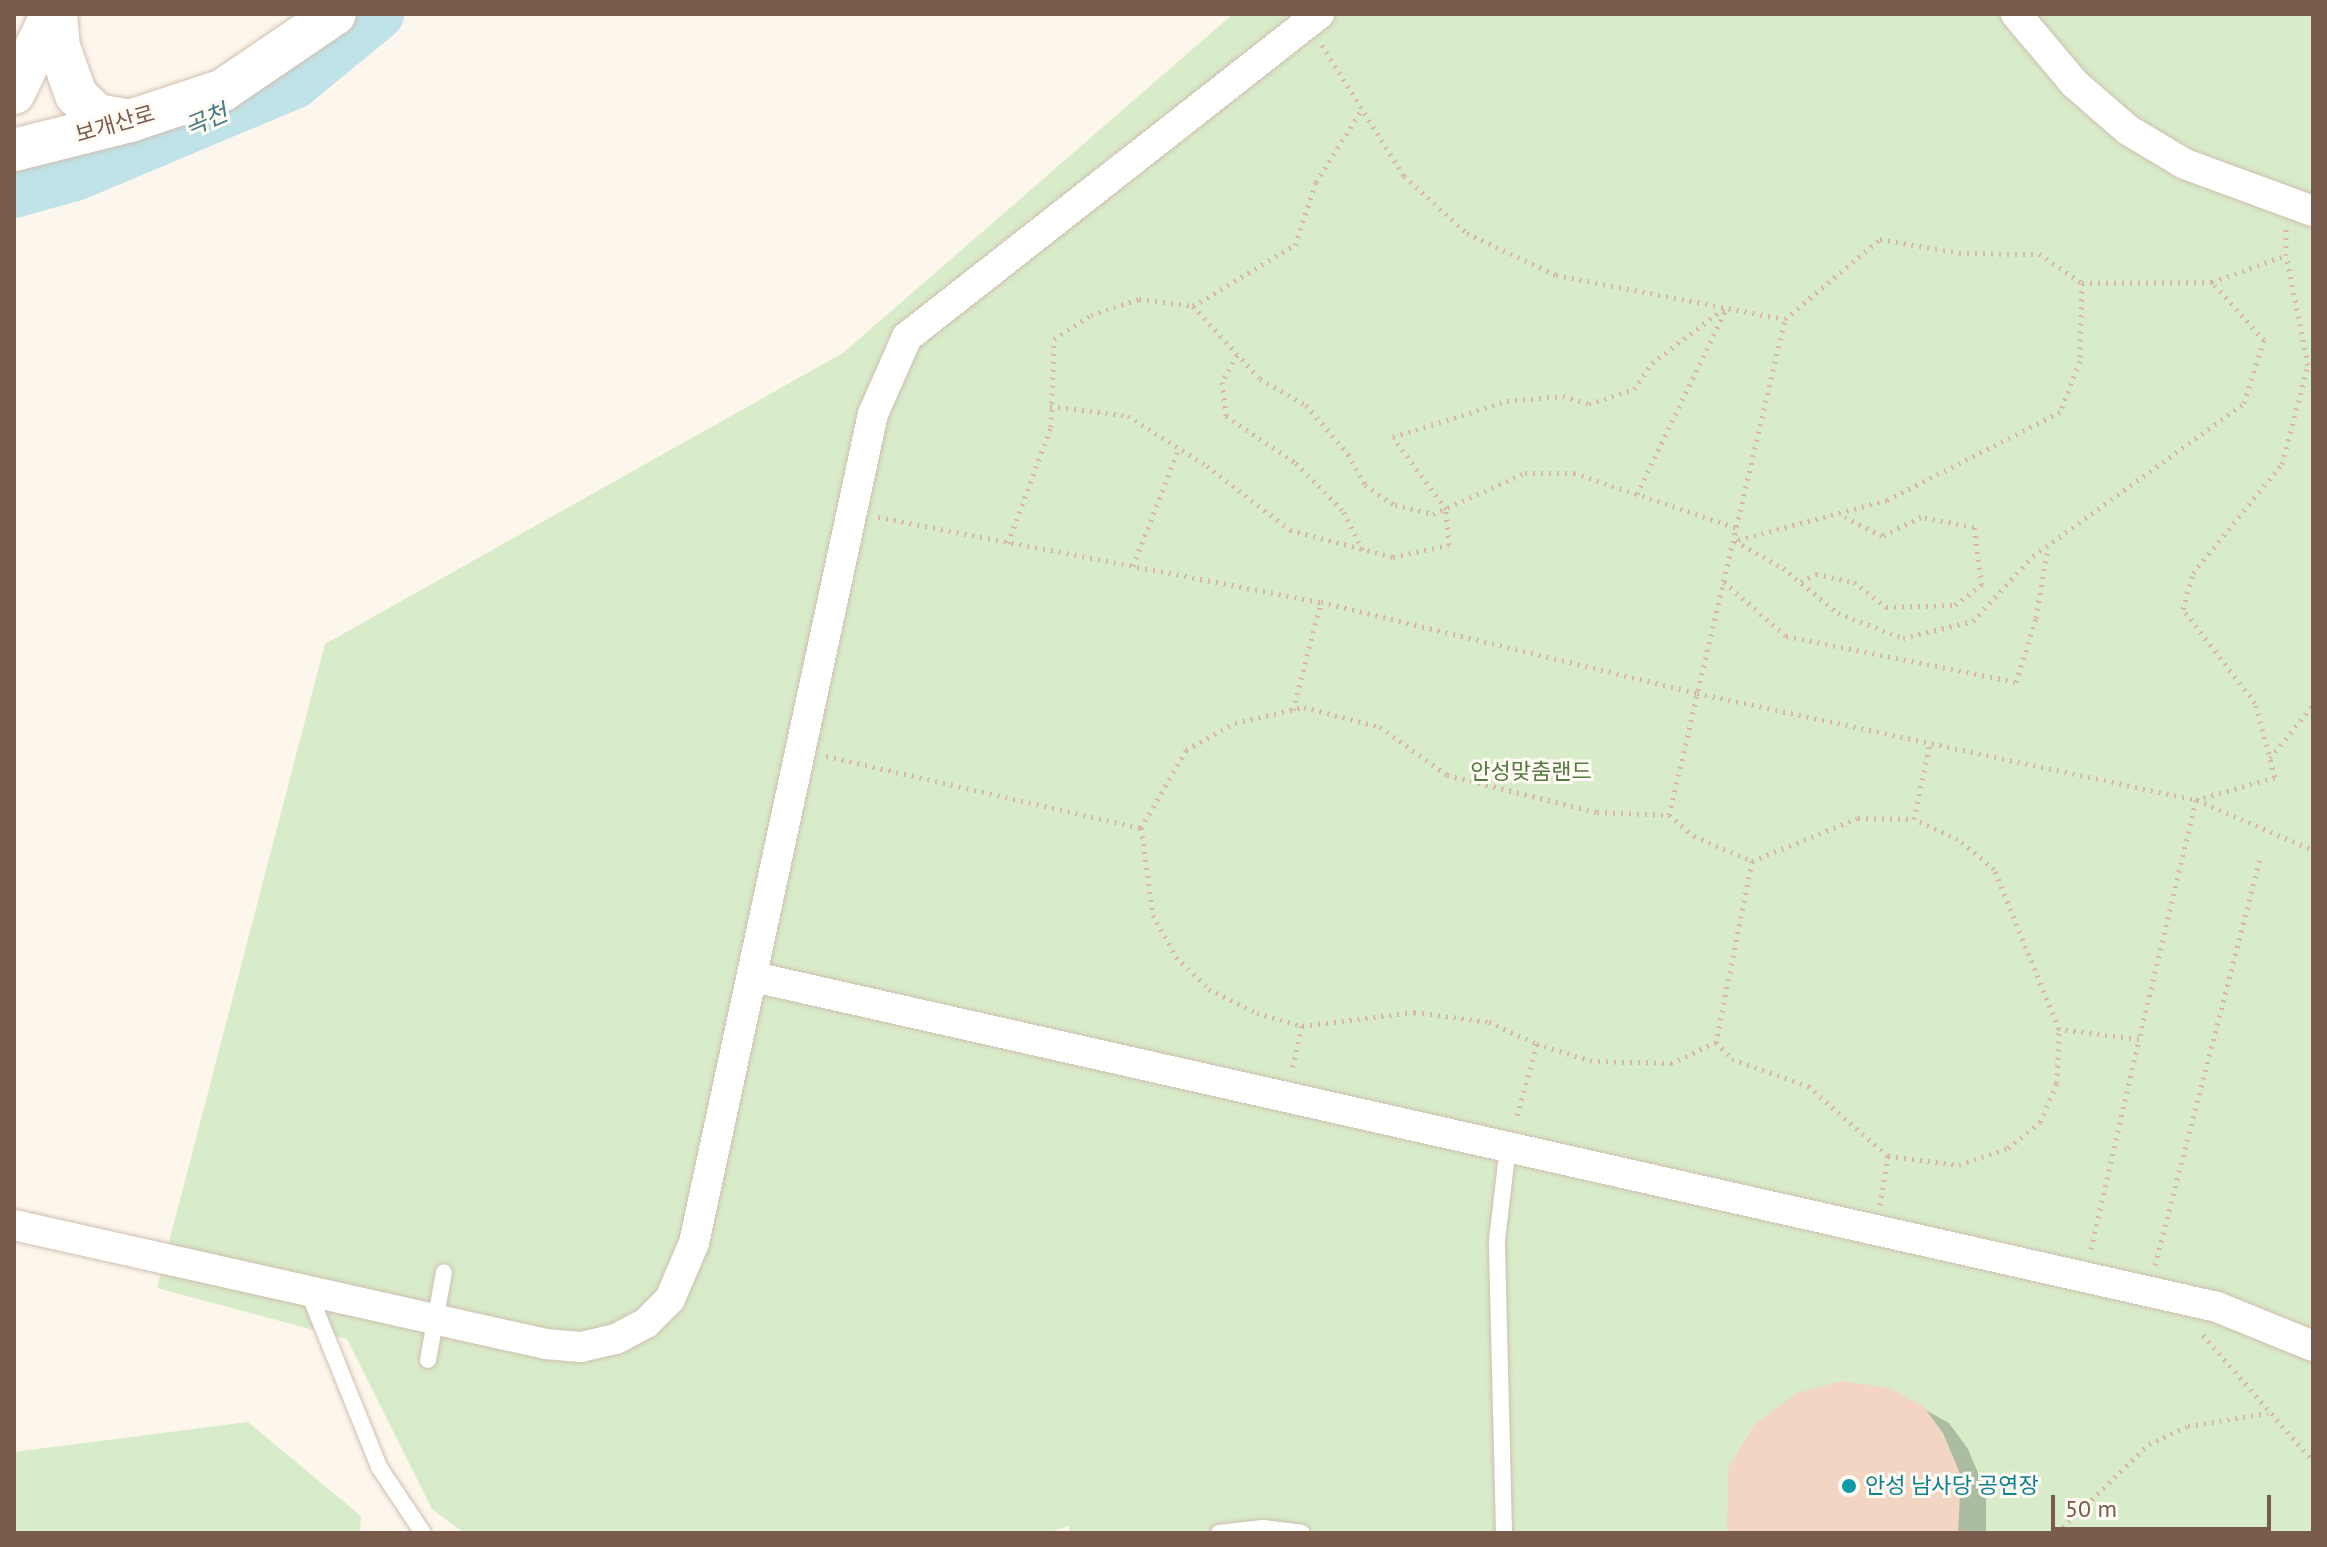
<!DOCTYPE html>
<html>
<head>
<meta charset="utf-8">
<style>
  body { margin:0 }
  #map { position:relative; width:2327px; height:1547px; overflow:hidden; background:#fdf6ec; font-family:"PT Sans","Noto Sans KR",sans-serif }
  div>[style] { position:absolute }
  .green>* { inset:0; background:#d8ecc9 }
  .shadow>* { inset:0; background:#0003 }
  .river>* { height:52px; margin:-26px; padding:0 26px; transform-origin:26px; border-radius:26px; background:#bfe3e8 }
  .building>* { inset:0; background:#f3d5c3 }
  .path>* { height:5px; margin-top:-2.5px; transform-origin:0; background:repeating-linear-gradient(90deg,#d9b8a5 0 2px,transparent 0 8px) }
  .roads { filter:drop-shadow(0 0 2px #d1beb0) drop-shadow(0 0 2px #d1beb0) }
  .lane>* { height:16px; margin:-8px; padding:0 8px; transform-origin:8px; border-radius:8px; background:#fff }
  .street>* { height:30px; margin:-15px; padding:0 15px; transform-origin:15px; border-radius:15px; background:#fff }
  .secondary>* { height:42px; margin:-21px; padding:0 21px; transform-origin:21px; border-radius:21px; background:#fff }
  .dots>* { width:22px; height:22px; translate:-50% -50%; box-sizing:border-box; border:4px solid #fffaf3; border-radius:50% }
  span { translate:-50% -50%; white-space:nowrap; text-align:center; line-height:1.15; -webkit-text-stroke:6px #fffaf3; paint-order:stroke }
  .street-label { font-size:22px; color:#7a5c4d }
  .park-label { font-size:22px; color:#537a41 }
  .culture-label { font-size:22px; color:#0d838f }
  .left { translate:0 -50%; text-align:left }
  .water-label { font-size:24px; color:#437c86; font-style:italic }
  .frame { position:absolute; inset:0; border:16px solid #7a5c4d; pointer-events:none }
  .scale { position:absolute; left:2051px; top:1495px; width:220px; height:36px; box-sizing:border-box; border:4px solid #7a5c4d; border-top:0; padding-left:10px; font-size:24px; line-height:28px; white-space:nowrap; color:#7a5c4d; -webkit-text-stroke:6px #fffaf3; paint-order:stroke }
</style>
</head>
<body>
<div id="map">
  <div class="green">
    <div style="clip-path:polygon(1233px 14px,2313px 14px,2313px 1533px,1070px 1533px,1069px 1526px,1046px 1533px,464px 1533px,432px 1509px,347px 1339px,157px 1288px,325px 644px,843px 353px)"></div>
    <div style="clip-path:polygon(248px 1422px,361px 1516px,360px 1533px,14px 1533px,14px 1452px)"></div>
  </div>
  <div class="shadow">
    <div style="clip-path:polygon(1922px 1408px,1949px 1423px,1968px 1449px,1986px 1492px,1986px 1533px,1729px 1533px,1730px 1469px)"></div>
  </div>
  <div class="river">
    <div style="left:14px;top:192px;width:63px;rotate:-15.6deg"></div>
    <div style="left:75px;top:175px;width:238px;rotate:-22.8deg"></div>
    <div style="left:294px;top:83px;width:109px;rotate:-39.4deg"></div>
  </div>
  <div class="building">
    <div style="clip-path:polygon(1843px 1381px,1889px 1388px,1923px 1406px,1943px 1433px,1961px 1476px,1958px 1533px,1727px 1533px,1728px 1468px,1755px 1424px,1797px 1393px)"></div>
  </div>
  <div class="path">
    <div style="left:1322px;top:45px;width:155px;rotate:58deg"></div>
    <div style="left:1404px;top:176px;width:85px;rotate:42.1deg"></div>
    <div style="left:1467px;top:233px;width:98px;rotate:25.3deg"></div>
    <div style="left:1556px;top:275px;width:233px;rotate:10.9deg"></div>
    <div style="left:2082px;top:283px;width:130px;rotate:-0.4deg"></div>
    <div style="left:1193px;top:306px;width:119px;rotate:-30.9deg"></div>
    <div style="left:1295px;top:245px;width:66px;rotate:-71.6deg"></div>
    <div style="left:1316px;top:182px;width:86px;rotate:-57.8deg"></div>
    <div style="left:1237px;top:355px;width:31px;rotate:119deg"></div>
    <div style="left:1222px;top:382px;width:34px;rotate:83deg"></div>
    <div style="left:1226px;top:416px;width:84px;rotate:33.9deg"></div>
    <div style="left:1296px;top:463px;width:69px;rotate:45.6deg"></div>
    <div style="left:1344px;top:512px;width:43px;rotate:64deg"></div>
    <div style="left:1050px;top:406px;width:79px;rotate:7.3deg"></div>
    <div style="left:1128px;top:416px;width:93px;rotate:32.3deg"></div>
    <div style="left:1207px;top:466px;width:105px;rotate:37.6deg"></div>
    <div style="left:1290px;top:530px;width:106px;rotate:14.7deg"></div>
    <div style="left:1393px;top:557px;width:57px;rotate:-12.1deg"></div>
    <div style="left:1449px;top:545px;width:36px;rotate:-95deg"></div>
    <div style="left:1446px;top:509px;width:89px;rotate:-126.4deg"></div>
    <div style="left:1393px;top:437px;width:120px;rotate:-17.5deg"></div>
    <div style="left:1507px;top:401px;width:56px;rotate:-5.1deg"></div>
    <div style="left:1563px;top:396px;width:27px;rotate:17deg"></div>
    <div style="left:1589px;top:404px;width:47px;rotate:-18.4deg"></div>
    <div style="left:1634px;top:389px;width:32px;rotate:-55deg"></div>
    <div style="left:1652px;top:363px;width:94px;rotate:-37.2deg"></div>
    <div style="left:1637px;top:494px;width:208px;rotate:-64.3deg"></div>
    <div style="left:878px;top:517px;width:451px;rotate:10.9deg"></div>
    <div style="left:1321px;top:602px;width:387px;rotate:13.6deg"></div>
    <div style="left:1697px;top:693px;width:510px;rotate:12.1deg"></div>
    <div style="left:2196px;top:800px;width:246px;rotate:103.4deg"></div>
    <div style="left:2139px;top:1039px;width:81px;rotate:-172.9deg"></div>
    <div style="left:1735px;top:541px;width:55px;rotate:29.4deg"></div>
    <div style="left:1783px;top:568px;width:71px;rotate:39.3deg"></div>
    <div style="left:1838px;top:613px;width:70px;rotate:21deg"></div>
    <div style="left:1903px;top:638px;width:72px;rotate:-13.7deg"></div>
    <div style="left:1973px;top:621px;width:88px;rotate:-47.3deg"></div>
    <div style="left:2033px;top:556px;width:261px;rotate:-35.9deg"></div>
    <div style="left:2244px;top:403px;width:66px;rotate:-72.4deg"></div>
    <div style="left:2264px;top:340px;width:78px;rotate:-131.9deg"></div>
    <div style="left:2212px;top:282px;width:79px;rotate:-20deg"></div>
    <div style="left:1008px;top:543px;width:124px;rotate:-69.7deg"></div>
    <div style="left:1051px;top:427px;width:88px;rotate:-88deg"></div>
    <div style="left:1054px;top:339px;width:44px;rotate:-33deg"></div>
    <div style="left:1091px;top:315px;width:51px;rotate:-18.4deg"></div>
    <div style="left:1139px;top:299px;width:54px;rotate:7.4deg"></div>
    <div style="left:1193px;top:306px;width:99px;rotate:47.5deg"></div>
    <div style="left:1260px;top:379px;width:53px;rotate:29.5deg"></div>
    <div style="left:1306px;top:405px;width:65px;rotate:49.4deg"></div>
    <div style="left:1348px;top:454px;width:35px;rotate:61deg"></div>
    <div style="left:1365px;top:485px;width:36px;rotate:34deg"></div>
    <div style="left:1395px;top:505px;width:39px;rotate:13deg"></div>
    <div style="left:1433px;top:514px;width:101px;rotate:-24deg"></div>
    <div style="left:1525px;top:473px;width:49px"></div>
    <div style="left:1574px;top:473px;width:172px;rotate:18.6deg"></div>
    <div style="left:1133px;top:566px;width:127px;rotate:-68.7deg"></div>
    <div style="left:1724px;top:582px;width:82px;rotate:41.1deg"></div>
    <div style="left:1786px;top:636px;width:235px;rotate:11.3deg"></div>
    <div style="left:2016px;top:682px;width:67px;rotate:-72.6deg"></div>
    <div style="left:2036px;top:618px;width:72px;rotate:-80.4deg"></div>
    <div style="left:1801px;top:582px;width:17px;rotate:-28deg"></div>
    <div style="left:1816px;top:574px;width:39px;rotate:12deg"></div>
    <div style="left:1854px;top:582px;width:41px;rotate:38deg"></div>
    <div style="left:1886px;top:607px;width:69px;rotate:-1.7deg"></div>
    <div style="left:1955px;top:605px;width:34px;rotate:-37deg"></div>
    <div style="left:1982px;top:585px;width:59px;rotate:-97.9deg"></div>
    <div style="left:1974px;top:527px;width:54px;rotate:-169.3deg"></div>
    <div style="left:1921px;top:517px;width:43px;rotate:154deg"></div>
    <div style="left:1882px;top:536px;width:48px;rotate:-152.9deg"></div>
    <div style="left:1293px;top:710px;width:112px;rotate:-75.5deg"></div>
    <div style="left:826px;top:756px;width:323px;rotate:12.9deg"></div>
    <div style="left:1141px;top:828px;width:88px;rotate:82.1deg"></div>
    <div style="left:1153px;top:915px;width:48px;rotate:61.3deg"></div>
    <div style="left:1176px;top:957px;width:46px;rotate:44.1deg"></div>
    <div style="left:1209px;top:989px;width:54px;rotate:26.6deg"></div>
    <div style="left:1257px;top:1013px;width:47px;rotate:16.1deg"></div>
    <div style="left:1302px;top:1026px;width:44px;rotate:103.1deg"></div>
    <div style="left:2270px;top:758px;width:68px;rotate:-50.9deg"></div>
    <div style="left:2196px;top:800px;width:82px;rotate:-16.2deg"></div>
    <div style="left:2275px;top:777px;width:77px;rotate:-105.1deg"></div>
    <div style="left:2255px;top:703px;width:118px;rotate:-127.5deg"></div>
    <div style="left:2183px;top:609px;width:37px;rotate:-74deg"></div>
    <div style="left:2193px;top:573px;width:141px;rotate:-50.8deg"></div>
    <div style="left:2282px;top:464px;width:102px;rotate:-75.3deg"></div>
    <div style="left:2308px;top:365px;width:112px;rotate:-101.3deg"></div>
    <div style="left:2286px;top:255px;width:26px;rotate:-90deg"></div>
    <div style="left:2197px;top:800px;width:126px;rotate:23.3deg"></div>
    <div style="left:1669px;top:815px;width:509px;rotate:-76.84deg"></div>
    <div style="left:1785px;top:319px;width:124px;rotate:-40.1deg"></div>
    <div style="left:1880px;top:239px;width:80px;rotate:10deg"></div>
    <div style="left:1959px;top:253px;width:80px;rotate:0.7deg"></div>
    <div style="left:2039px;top:254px;width:52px;rotate:34deg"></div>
    <div style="left:2082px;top:283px;width:78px;rotate:91.5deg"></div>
    <div style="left:2080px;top:361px;width:55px;rotate:111.4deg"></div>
    <div style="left:2060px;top:412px;width:194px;rotate:153deg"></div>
    <div style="left:1887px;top:500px;width:158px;rotate:165deg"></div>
    <div style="left:1141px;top:828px;width:90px;rotate:-60deg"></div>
    <div style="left:1186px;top:750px;width:56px;rotate:-28.9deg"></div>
    <div style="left:1235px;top:723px;width:71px;rotate:-13.1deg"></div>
    <div style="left:1304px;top:707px;width:79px;rotate:14.7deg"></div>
    <div style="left:1380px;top:727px;width:82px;rotate:35.6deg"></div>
    <div style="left:1447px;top:775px;width:154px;rotate:13.9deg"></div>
    <div style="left:1597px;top:812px;width:72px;rotate:2.4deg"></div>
    <div style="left:1669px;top:815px;width:33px;rotate:40deg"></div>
    <div style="left:1694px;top:836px;width:63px;rotate:23.3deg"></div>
    <div style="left:1752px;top:861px;width:185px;rotate:101.2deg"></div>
    <div style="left:1716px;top:1042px;width:49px;rotate:154.5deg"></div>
    <div style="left:1672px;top:1063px;width:80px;rotate:-178.6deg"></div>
    <div style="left:1592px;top:1061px;width:58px;rotate:-162.8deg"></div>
    <div style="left:1752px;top:861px;width:114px;rotate:-22.1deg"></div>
    <div style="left:1858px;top:818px;width:56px;rotate:1deg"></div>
    <div style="left:1914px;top:819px;width:78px;rotate:-78.1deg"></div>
    <div style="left:1302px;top:1026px;width:113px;rotate:-7.1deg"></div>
    <div style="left:1414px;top:1012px;width:76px;rotate:7.6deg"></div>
    <div style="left:1489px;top:1022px;width:53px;rotate:24.6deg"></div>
    <div style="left:1537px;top:1044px;width:78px;rotate:105.6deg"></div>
    <div style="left:1716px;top:1042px;width:23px;rotate:47deg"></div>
    <div style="left:1732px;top:1059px;width:81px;rotate:19.6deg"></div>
    <div style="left:1808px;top:1086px;width:106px;rotate:41.2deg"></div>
    <div style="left:1880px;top:1205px;width:50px;rotate:-80.7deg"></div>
    <div style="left:1888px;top:1156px;width:72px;rotate:7.2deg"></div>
    <div style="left:1959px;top:1165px;width:52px;rotate:-19.1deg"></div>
    <div style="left:2008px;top:1148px;width:41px;rotate:-39.1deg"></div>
    <div style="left:2040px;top:1122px;width:43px;rotate:-66.4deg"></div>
    <div style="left:2057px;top:1083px;width:54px;rotate:-87.9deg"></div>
    <div style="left:2059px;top:1029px;width:173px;rotate:-112.1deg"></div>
    <div style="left:1994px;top:869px;width:47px;rotate:-140.2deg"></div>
    <div style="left:1958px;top:839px;width:48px;rotate:-155.6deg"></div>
    <div style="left:2091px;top:1249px;width:215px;rotate:-77.1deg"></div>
    <div style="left:2155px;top:1265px;width:419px;rotate:-75.5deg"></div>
    <div style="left:2203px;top:1335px;width:167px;rotate:48.9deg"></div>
    <div style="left:2057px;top:1533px;width:128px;rotate:-44.1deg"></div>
    <div style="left:2149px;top:1444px;width:43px;rotate:-24.8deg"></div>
    <div style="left:2188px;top:1426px;width:81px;rotate:-9.2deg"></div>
  </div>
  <div class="roads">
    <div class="lane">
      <div style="left:308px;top:1291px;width:190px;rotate:68deg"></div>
      <div style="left:379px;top:1467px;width:79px;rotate:56.3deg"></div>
      <div style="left:428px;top:1360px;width:89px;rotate:-79.7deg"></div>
      <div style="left:1219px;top:1533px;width:44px;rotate:-6.5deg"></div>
      <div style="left:1263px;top:1528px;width:39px;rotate:7deg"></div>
      <div style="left:1504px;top:1533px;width:293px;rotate:-91.4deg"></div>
      <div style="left:1497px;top:1240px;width:94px;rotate:-83.3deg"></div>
    </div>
    <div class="street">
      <div style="left:2016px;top:14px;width:92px;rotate:49.9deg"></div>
      <div style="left:2075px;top:84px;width:70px;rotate:41deg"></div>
      <div style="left:2128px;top:130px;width:66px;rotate:30.8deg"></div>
      <div style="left:2185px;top:164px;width:136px;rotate:20.2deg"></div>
      <div style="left:754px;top:977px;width:1500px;rotate:12.71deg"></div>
      <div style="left:2217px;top:1307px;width:104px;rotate:22.1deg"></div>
      <div style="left:14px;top:1225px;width:545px;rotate:12.61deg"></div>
      <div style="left:546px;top:1344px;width:35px;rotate:5deg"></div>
      <div style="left:581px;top:1347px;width:36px;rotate:-13deg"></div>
      <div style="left:616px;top:1339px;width:34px;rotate:-28deg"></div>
      <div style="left:646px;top:1323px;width:34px;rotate:-45deg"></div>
      <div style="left:670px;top:1299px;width:61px;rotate:-66.8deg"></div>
      <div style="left:694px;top:1243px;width:848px;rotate:-77.82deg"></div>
      <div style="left:873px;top:414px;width:84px;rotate:-66.2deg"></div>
      <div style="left:907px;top:337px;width:524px;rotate:-38.1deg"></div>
    </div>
    <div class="secondary">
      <div style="left:56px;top:14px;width:33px;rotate:85deg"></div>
      <div style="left:59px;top:47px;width:51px;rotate:70.5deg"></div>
      <div style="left:76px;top:95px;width:29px;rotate:44deg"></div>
      <div style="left:97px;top:115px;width:34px;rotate:10deg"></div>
      <div style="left:14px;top:93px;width:88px;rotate:-64.3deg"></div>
      <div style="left:14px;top:150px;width:120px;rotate:-14deg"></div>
      <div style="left:130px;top:121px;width:98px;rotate:-18.4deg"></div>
      <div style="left:223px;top:90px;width:135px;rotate:-34.2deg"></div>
    </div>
  </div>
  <div class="dots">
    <div style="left:1849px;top:1486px;background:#0f9aa8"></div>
  </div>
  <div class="street-label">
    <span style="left:115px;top:124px;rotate:-16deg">보개산로</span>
  </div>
  <div class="park-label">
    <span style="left:1531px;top:772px">안성맞춤랜드</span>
  </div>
  <div class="culture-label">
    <span class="left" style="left:1865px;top:1486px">안성 남사당 공연장</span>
  </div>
  <div class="water-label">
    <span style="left:206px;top:120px;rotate:-23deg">곡천</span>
  </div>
  <div class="frame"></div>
  <div class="scale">50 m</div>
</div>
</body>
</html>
